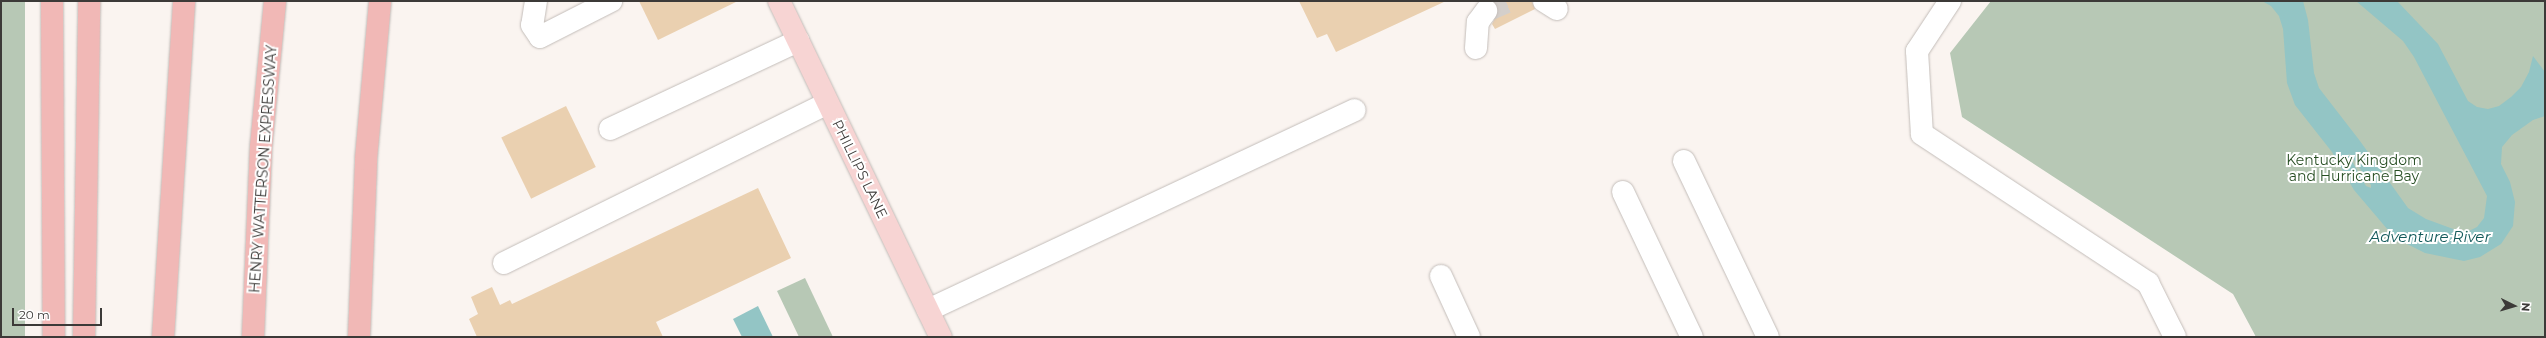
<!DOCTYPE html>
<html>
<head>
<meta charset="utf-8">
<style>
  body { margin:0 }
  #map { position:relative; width:2546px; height:338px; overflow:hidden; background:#faf4f0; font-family:Montserrat,sans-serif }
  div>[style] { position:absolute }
  .green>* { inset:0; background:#b7c8b5; transform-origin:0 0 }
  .water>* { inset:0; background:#93c5c5 }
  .building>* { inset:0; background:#ead0b0; transform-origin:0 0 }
  .minor-tunnel>* { height:22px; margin-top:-11px; transform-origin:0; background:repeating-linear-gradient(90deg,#d4cfcb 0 22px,transparent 0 33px) }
  .roads { filter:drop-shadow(0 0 1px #c3bdb9) drop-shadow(0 0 1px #c3bdb9) }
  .minor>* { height:22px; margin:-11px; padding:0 11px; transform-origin:11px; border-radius:11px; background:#fff }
  .major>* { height:22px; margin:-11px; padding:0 11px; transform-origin:11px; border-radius:11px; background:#f7d4d3 }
  .highway>* { height:22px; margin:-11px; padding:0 11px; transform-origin:11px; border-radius:11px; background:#f1b8b6 }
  span { translate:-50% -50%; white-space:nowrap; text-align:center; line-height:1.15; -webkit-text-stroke:4px #fff; paint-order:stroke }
  .park-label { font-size:14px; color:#274e23 }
  .street-label { font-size:14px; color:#3c3a38 }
  .water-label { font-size:15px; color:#12595a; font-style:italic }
  .frame { position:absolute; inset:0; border:2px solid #3c3a38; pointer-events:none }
  .north { position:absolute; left:2494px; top:286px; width:40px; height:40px; -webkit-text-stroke:3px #fff; paint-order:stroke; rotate:95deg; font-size:11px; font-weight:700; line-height:16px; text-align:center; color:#3c3a38 }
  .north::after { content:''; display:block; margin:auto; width:14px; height:18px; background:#3c3a38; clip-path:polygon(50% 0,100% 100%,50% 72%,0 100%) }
  .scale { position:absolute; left:12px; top:308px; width:90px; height:18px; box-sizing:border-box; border:2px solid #3c3a38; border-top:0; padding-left:5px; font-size:12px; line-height:14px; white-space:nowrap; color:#3c3a38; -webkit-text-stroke:3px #fff; paint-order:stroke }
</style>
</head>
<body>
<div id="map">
  <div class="green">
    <div style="left:1px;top:1px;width:24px;height:336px"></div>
    <div style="clip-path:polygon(1991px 1px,2545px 1px,2545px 337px,2256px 337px,2233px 294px,1962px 117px,1950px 53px)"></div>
    <div style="clip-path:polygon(805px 278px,833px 337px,799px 337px,777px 291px)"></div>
  </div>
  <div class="water">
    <div style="clip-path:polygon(evenodd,2262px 1px,2303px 1px,2308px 20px,2314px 73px,2319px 88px,2360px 141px,2408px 208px,2426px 219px,2456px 230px,2467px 232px,2477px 227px,2484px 218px,2487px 196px,2414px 57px,2403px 41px,2356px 1px,2397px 1px,2438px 44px,2468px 101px,2477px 107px,2488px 109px,2499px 106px,2511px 97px,2521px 87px,2529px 72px,2533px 56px,2545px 72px,2545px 116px,2533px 120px,2512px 135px,2502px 147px,2501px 164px,2510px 182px,2515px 202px,2513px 226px,2501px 244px,2480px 257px,2464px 261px,2425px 253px,2405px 243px,2388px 230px,2354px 190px,2332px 152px,2295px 105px,2287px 83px,2283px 29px,2279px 16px,2271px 6px,2262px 1px,2348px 154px,2351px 155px,2371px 185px,2371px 188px,2366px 186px,2348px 154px)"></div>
    <div style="clip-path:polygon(758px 306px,773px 337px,742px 337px,733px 319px)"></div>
  </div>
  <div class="building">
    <div style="clip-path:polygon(639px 1px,738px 1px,658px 40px)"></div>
    <div style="clip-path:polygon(1299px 1px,1446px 1px,1336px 52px,1327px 34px,1317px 38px)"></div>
    <div style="clip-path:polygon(1493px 1px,1532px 1px,1535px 9px,1495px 29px,1492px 24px,1498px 12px)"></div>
    <div style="left:566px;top:106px;width:68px;height:72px;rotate:64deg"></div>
    <div style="clip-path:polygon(758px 188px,791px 258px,656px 322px,663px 337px,477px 337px,469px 319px,478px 314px,471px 297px,492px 287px,500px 305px,510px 300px,512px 304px)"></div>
  </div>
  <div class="minor-tunnel">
    <div style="left:1486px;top:11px;width:25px;rotate:-23deg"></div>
  </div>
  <div class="roads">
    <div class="minor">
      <div style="left:536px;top:1px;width:24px;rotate:99deg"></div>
      <div style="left:532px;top:25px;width:14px;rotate:56deg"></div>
      <div style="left:540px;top:37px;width:80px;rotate:-26.9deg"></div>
      <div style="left:1544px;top:1px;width:15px;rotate:32deg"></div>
      <div style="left:1950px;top:1px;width:60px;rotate:123.4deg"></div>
      <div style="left:1917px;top:51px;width:83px;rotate:86.6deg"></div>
      <div style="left:1922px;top:134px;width:271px;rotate:33.4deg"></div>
      <div style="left:2148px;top:283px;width:60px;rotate:63.4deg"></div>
      <div style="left:1476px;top:48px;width:26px;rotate:-86deg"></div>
      <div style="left:1478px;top:22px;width:14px;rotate:-54deg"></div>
      <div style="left:610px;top:129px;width:208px;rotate:-25.1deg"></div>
      <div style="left:1684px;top:161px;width:195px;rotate:64.5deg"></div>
      <div style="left:1623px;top:192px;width:161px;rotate:64.6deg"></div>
      <div style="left:504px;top:263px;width:361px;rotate:-26.3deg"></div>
      <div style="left:1441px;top:276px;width:67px;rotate:65.3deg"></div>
      <div style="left:928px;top:310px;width:471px;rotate:-25.1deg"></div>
    </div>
    <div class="major">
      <div style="left:779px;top:1px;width:373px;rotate:64.3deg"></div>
    </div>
    <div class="highway">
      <div style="left:52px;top:1px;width:336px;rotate:89.7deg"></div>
      <div style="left:84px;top:337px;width:336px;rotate:-89.1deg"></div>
      <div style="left:163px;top:337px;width:337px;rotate:-86.4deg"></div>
      <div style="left:253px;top:337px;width:190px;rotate:-87.6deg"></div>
      <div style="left:261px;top:147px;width:147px;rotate:-84.5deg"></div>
      <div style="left:359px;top:337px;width:178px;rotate:-87.7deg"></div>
      <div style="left:366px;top:159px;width:159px;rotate:-84.9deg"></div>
    </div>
  </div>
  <div class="park-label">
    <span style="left:2354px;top:168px">Kentucky Kingdom<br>and Hurricane Bay</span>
  </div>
  <div class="street-label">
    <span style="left:263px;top:169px;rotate:-86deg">HENRY WATTERSON EXPRESSWAY</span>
    <span style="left:860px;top:169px;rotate:64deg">PHILLIPS LANE</span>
  </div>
  <div class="water-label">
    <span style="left:2430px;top:237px">Adventure River</span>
  </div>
  <div class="frame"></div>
  <div class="north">N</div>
  <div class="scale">20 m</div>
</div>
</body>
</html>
